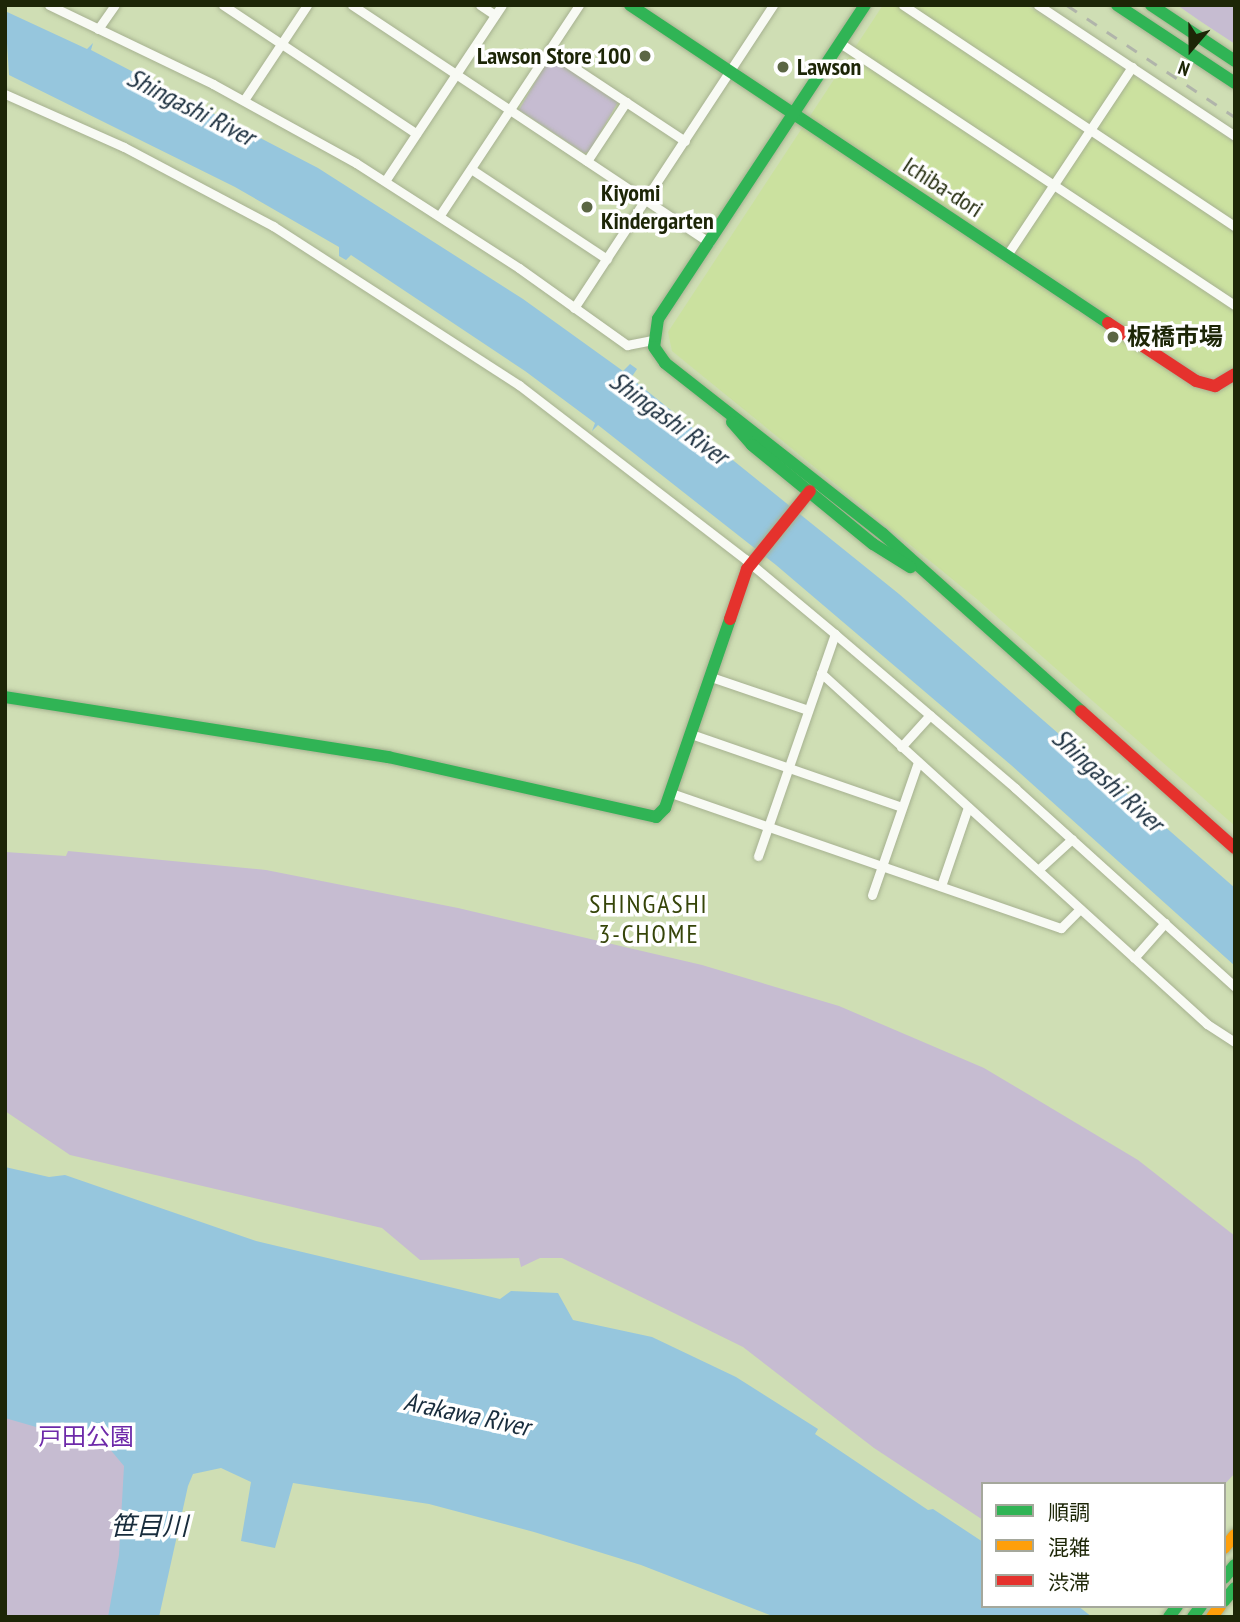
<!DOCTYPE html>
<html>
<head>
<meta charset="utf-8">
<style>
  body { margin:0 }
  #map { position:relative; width:1240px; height:1622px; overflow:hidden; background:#cfdeb4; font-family:"PT Sans Narrow","Noto Sans JP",sans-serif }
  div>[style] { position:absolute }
  .built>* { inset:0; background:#cbe19f }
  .green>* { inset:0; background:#c6bcd1 }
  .water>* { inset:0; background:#96c6dd }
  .roads { filter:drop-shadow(0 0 2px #a6b190) drop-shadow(0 0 2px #a6b190) }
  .street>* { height:9px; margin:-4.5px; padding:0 4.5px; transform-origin:4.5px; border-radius:4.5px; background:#f8faf4 }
  .fast>* { height:12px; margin:-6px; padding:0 6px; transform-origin:6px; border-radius:6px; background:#30b455 }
  .slow>* { height:12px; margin:-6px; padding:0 6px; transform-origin:6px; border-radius:6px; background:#ff9f0a }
  .jam>* { height:12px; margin:-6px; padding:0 6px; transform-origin:6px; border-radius:6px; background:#e5322d }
  .rail>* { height:2.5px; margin-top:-1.25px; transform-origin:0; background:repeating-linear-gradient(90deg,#b0b4aa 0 12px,transparent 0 24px) }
  .dots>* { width:19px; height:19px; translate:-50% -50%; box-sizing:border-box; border:4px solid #fff; border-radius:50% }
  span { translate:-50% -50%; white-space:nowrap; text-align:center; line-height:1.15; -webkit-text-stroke:7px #fff; paint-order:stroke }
  .poi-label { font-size:24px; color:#1d2607; font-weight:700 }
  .right { translate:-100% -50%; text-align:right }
  .left { translate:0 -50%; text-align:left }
  .street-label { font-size:24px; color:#1d2607 }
  .park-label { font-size:24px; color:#6d29a9 }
  .water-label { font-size:26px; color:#182c3c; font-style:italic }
  .neighbourhood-label { font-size:26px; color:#364509; letter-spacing:2px }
  .frame { position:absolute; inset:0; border:7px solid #1d2607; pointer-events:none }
  .legend { position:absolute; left:981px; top:1482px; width:245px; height:126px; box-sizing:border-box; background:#fff; border:2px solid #a5a89c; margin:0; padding:9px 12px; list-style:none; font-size:21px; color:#1d2607 }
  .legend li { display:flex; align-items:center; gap:14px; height:35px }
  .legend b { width:35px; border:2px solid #a5a89c }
  .north { position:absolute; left:1156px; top:14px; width:70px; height:70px; -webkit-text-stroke:5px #fff; paint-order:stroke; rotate:200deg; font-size:19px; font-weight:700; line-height:28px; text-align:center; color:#1d2607 }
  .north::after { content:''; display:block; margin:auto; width:24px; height:32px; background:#1d2607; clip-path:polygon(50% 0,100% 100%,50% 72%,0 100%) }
</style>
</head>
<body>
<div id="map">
  <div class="built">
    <div style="clip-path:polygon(883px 5px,1026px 5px,1235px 143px,1235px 826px,978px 600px,672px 351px,668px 332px)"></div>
  </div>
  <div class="green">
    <div style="clip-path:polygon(1177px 5px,1235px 5px,1235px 44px,1200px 21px)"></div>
    <div style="clip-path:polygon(554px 59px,618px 102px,589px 152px,584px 153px,519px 110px,548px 60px)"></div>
    <div style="clip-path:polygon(68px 851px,266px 870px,458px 908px,702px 965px,839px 1006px,984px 1068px,1138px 1160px,1235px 1236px,1235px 1473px,1224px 1485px,983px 1484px,983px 1520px,874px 1448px,743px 1347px,562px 1258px,540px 1258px,521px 1267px,519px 1258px,420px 1260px,382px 1228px,70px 1155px,5px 1111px,5px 852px,66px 856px)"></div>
    <div style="clip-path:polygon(5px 1324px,184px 1383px,123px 1617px,5px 1617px)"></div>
  </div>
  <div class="water">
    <div style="clip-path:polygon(5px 11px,87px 49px,93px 43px,91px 50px,318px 168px,523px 299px,623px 371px,630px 364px,637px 369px,631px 378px,899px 594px,1235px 888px,1235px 966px,1011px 765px,776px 565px,598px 425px,592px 431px,595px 423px,525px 371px,351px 255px,346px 260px,339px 256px,339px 247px,235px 187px,9px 75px)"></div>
    <div style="clip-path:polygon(5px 1167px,49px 1177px,65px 1175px,256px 1241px,500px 1299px,511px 1291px,558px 1293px,573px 1320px,652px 1337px,736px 1377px,818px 1429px,815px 1434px,928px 1510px,933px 1509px,983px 1542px,983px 1606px,1078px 1606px,1092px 1617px,775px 1617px,641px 1565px,534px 1532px,429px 1504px,293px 1483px,275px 1548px,241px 1541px,251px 1482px,221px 1468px,193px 1474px,188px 1486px,159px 1617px,108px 1617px,119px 1555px,124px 1466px,109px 1448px,5px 1418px)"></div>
  </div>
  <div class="roads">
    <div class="street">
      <div style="left:49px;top:5px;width:182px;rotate:25.7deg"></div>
      <div style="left:213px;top:84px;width:163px;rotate:28.9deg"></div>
      <div style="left:356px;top:163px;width:194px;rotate:32.8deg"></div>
      <div style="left:519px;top:268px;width:133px;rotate:35.5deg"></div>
      <div style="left:627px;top:345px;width:26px;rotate:-11deg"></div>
      <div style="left:223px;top:5px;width:232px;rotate:33.6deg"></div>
      <div style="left:352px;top:5px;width:429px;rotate:33.6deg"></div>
      <div style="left:480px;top:5px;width:18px;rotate:34deg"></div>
      <div style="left:903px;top:5px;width:399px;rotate:33.7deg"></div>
      <div style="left:1038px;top:5px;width:237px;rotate:33.6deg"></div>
      <div style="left:98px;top:29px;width:29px;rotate:-55deg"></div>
      <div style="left:840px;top:43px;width:474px;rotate:33.6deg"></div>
      <div style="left:549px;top:51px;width:163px;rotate:33.5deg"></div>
      <div style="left:5px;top:94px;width:130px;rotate:24deg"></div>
      <div style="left:124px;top:147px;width:169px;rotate:27.9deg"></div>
      <div style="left:273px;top:226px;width:293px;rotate:32.9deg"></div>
      <div style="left:519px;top:385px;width:285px;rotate:37.6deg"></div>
      <div style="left:745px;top:559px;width:117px;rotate:39.8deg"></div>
      <div style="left:835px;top:634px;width:237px;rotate:40.5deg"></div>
      <div style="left:1015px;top:788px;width:297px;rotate:42.1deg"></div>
      <div style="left:244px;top:100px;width:114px;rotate:-56.4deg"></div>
      <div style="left:587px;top:161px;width:71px;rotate:-56.5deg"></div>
      <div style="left:471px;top:169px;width:163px;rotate:33.5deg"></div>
      <div style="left:385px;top:181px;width:211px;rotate:-56.4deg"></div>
      <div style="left:440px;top:215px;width:252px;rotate:-56.5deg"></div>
      <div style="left:1007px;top:255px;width:226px;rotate:-56.4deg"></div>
      <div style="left:574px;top:308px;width:363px;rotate:-56.7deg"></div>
      <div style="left:821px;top:673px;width:522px;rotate:42.28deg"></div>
      <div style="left:1207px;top:1024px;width:33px;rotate:33deg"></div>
      <div style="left:711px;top:677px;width:102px;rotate:18.8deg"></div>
      <div style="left:691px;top:734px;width:223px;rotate:19.1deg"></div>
      <div style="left:901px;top:747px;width:43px;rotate:-47.8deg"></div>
      <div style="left:671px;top:793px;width:413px;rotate:19.1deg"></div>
      <div style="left:1061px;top:928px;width:27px;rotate:-45deg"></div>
      <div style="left:758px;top:856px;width:235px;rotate:-70.9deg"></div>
      <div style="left:1038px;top:870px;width:46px;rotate:-42.4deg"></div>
      <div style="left:941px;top:886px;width:83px;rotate:-71.1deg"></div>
      <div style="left:872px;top:895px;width:141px;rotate:-70.9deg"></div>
      <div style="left:1134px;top:958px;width:47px;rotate:-48.5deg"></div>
    </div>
    <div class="fast">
      <div style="left:630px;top:5px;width:574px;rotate:33.63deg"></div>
      <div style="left:865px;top:5px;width:376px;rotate:123.4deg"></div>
      <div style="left:658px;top:319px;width:28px;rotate:98deg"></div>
      <div style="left:654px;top:347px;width:19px;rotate:55deg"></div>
      <div style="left:665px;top:363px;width:277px;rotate:38.1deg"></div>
      <div style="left:883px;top:534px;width:266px;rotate:41.8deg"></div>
      <div style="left:1117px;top:5px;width:141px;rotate:33.5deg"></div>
      <div style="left:1151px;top:5px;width:101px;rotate:33.7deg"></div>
      <div style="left:732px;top:422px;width:30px;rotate:49deg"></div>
      <div style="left:752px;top:445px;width:156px;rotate:39.3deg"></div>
      <div style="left:873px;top:544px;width:44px;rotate:31.9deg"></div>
      <div style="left:5px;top:697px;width:388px;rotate:8.9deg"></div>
      <div style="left:388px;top:757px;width:275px;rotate:12.6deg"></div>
      <div style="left:656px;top:817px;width:13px;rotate:-45deg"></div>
      <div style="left:665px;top:808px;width:200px;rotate:-71deg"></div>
      <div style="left:1224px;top:1578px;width:17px;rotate:-50deg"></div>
      <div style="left:1224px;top:1601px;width:17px;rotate:-50deg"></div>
      <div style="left:1169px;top:1617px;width:14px;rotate:-54deg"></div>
      <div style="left:1193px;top:1617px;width:14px;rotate:-54deg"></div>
    </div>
    <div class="slow">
      <div style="left:1224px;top:1548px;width:17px;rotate:-50deg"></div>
      <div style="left:1212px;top:1617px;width:14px;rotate:-54deg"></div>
    </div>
    <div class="jam">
      <div style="left:1108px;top:323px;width:105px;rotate:33.4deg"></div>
      <div style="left:1196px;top:381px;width:20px;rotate:15deg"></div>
      <div style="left:1215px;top:386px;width:23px;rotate:-31deg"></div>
      <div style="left:730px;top:619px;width:53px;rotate:-71.2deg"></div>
      <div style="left:747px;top:569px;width:100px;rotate:-51.1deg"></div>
      <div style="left:1081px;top:711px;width:206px;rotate:41.7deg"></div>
    </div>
  </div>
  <div class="rail">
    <div style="left:1067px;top:5px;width:202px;rotate:33.7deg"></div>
  </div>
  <div class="dots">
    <div style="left:645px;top:56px;background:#5b6644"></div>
    <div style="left:783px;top:67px;background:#5b6644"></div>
    <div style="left:587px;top:207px;background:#5b6644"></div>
    <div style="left:1113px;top:337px;background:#5b6644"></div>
  </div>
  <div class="poi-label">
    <span class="right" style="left:631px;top:56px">Lawson Store 100</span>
    <span class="left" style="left:797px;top:67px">Lawson</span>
    <span class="left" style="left:601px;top:207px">Kiyomi<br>Kindergarten</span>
    <span class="left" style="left:1127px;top:337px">板橋市場</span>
  </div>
  <div class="street-label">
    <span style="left:943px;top:187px;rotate:33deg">Ichiba-dori</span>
  </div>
  <div class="park-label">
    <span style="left:86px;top:1437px">戸田公園</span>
  </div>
  <div class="water-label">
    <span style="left:191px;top:107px;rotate:27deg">Shingashi River</span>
    <span style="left:669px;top:418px;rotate:36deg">Shingashi River</span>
    <span style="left:1108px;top:780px;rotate:42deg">Shingashi River</span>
    <span style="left:467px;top:1414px;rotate:12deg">Arakawa River</span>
    <span style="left:149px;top:1526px">笹目川</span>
  </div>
  <div class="neighbourhood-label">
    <span style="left:649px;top:919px">SHINGASHI<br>3-CHOME</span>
  </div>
  <div class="frame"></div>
  <ul class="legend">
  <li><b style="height:9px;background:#30b455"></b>順調</li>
  <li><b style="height:9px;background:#ff9f0a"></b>混雑</li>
  <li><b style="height:9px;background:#e5322d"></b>渋滞</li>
  </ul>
  <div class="north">N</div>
</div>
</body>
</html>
